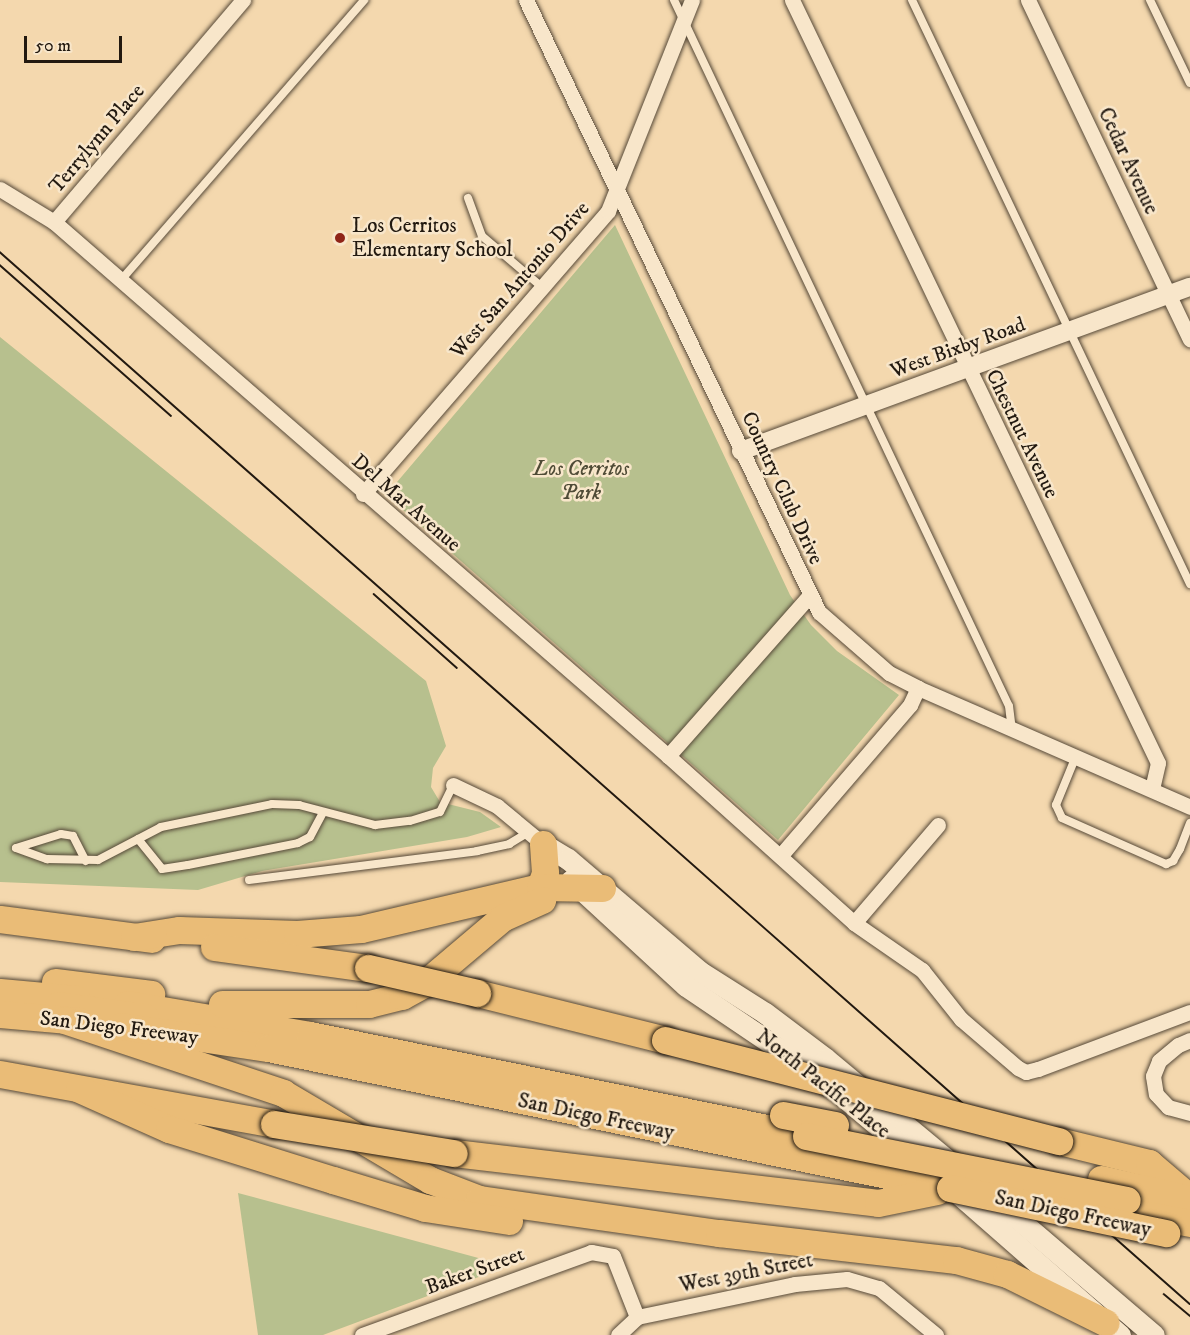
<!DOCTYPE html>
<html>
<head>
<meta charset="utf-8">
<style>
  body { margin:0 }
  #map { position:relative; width:1190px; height:1335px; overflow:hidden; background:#f4d8ae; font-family:"IM FELL DW Pica",serif }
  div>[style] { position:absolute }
  .green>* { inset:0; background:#b7c08e }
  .roads { filter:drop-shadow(0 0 2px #564938) drop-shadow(0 0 2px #564938) }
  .service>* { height:8px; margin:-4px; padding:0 4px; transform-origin:4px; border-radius:4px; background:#f8e6ca }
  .minor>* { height:15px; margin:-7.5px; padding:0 7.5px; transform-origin:7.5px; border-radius:7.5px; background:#f8e6ca }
  .tertiary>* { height:18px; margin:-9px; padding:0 9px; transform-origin:9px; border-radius:9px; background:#f8e6ca }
  .secondary>* { height:21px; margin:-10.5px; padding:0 10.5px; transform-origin:10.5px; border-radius:10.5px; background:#f8e6ca }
  .motorway>* { height:27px; margin:-13.5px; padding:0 13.5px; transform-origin:13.5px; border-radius:13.5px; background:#eabc77 }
  .tram>* { height:1.5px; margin:-0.75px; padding:0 0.75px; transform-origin:0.75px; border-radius:0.75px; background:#221910 }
  .bridges { filter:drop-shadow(0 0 2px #221910) drop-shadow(0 0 2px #221910) }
  .motorway-bridge>* { height:27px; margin:-13.5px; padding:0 13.5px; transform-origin:13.5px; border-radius:13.5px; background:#eabc77 }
  .dots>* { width:16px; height:16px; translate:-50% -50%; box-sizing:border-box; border:3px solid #f8e6ca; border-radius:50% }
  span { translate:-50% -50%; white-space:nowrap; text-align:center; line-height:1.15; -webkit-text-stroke:5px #f8e6ca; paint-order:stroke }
  .street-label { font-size:21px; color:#221910 }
  .poi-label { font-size:21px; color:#221910 }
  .left { translate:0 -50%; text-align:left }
  .park-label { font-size:21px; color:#4f4b36; font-style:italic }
  .scale { position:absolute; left:24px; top:36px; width:98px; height:27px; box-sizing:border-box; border:3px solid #221910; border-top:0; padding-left:8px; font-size:18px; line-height:21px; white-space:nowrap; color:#221910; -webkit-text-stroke:4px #f8e6ca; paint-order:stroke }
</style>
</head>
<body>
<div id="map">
  <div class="green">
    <div style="clip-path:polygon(615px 225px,790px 595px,811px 625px,837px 651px,899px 695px,778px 840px,386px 495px)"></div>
    <div style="clip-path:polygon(0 337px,426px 681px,446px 746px,433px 768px,431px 787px,440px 802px,480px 812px,501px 827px,467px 837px,262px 871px,198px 890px,0 882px)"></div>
    <div style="clip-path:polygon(238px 1193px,508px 1266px,323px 1335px,258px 1335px)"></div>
  </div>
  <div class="roads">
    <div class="service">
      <div style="left:674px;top:0;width:781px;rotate:64.62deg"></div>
      <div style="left:1009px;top:706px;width:23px;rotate:83deg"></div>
      <div style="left:912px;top:0;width:647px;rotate:64.54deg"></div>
      <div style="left:1150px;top:0;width:92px;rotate:64.3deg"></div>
      <div style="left:468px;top:198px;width:40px;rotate:69.8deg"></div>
      <div style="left:482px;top:236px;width:79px;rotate:40.4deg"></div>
      <div style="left:121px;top:280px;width:371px;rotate:-49deg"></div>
      <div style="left:1076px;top:756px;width:53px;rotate:112.2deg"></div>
      <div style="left:1056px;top:805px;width:14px;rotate:65deg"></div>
      <div style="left:1062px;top:818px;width:114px;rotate:23.9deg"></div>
      <div style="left:1166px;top:864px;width:8px;rotate:-23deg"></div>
      <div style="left:1173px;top:861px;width:14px;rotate:-60deg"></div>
      <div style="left:1180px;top:849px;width:28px;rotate:-69deg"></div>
      <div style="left:138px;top:839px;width:38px;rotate:51deg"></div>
      <div style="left:162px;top:869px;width:26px;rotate:-9deg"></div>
      <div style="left:188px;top:865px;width:112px;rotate:-11.3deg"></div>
      <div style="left:298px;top:843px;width:13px;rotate:-27deg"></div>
      <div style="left:310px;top:837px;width:27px;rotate:-62deg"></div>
      <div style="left:16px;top:848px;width:33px;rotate:20deg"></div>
      <div style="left:47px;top:859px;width:51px;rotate:1.1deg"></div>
      <div style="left:98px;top:860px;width:71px;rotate:-27.6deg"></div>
      <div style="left:161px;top:827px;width:113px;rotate:-11.7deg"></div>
      <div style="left:272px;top:804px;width:27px;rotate:2deg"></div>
      <div style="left:299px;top:805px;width:79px;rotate:14.7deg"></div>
      <div style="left:375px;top:825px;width:35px;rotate:-7deg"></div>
      <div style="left:410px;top:821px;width:31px;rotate:-17deg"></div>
      <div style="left:440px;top:812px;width:30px;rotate:-64deg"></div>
      <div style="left:16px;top:848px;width:47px;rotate:-17.3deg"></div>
      <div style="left:61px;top:834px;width:12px;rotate:9deg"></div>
      <div style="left:73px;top:836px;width:28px;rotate:63deg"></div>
      <div style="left:249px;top:880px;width:230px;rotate:-7.2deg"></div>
      <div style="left:477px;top:851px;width:33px;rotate:-12deg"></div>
      <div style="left:509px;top:844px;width:23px;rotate:-31deg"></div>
    </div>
    <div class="minor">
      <div style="left:526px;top:0;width:679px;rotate:64.42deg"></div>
      <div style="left:819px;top:612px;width:93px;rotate:41.1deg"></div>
      <div style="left:889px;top:673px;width:33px;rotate:27deg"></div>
      <div style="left:918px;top:688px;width:297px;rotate:23.6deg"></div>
      <div style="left:792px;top:0;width:846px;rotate:64.37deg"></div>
      <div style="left:1158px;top:763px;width:27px;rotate:103deg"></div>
      <div style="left:1028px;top:0;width:376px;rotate:64.5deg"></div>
      <div style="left:0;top:189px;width:63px;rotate:31.4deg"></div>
      <div style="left:54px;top:222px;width:814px;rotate:41.01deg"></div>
      <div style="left:668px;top:756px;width:250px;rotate:41.9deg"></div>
      <div style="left:854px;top:923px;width:83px;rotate:34.7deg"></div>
      <div style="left:922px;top:970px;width:63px;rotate:51.5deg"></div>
      <div style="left:961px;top:1019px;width:75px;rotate:40.7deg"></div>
      <div style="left:1018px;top:1068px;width:9px;rotate:27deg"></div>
      <div style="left:1026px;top:1072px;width:12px;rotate:-14deg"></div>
      <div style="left:1038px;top:1069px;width:162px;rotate:-20.6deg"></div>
      <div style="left:54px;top:222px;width:292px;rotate:-49.6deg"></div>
      <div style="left:363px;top:494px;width:374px;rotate:-49.1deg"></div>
      <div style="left:608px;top:211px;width:227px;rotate:-68.3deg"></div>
      <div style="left:668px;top:756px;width:215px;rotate:-48.6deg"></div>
      <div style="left:453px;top:785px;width:49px;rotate:25.5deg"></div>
      <div style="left:497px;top:806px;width:60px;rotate:39.6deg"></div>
      <div style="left:781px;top:855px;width:198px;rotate:-49.3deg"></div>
      <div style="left:910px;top:705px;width:19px;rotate:-65deg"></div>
      <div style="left:854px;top:923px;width:129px;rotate:-49.4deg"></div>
      <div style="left:1190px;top:1040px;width:13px;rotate:157deg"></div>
      <div style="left:1178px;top:1045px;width:25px;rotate:140deg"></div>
      <div style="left:1159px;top:1061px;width:16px;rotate:112deg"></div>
      <div style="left:1153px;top:1076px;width:18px;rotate:81deg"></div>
      <div style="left:1156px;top:1094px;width:18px;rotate:47deg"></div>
      <div style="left:1168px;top:1107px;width:23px;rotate:15deg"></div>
      <div style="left:637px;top:1317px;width:161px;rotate:-11.8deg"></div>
      <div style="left:795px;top:1284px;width:52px;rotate:-5.5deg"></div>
      <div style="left:847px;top:1279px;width:33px;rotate:16deg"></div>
      <div style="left:879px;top:1288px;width:74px;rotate:39.5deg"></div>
      <div style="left:362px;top:1335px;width:244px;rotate:-19.9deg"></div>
      <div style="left:591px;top:1252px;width:22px;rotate:10deg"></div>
      <div style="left:613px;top:1256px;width:66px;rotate:68.5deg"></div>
      <div style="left:618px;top:1335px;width:26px;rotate:-43deg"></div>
    </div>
    <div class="tertiary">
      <div style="left:741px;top:451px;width:478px;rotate:-20.1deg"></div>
    </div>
    <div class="secondary">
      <div style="left:543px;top:844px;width:29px;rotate:31deg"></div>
      <div style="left:568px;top:859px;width:172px;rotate:40.5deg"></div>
      <div style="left:699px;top:971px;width:78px;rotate:32.5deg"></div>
      <div style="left:765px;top:1013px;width:76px;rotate:37deg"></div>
      <div style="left:826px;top:1059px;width:165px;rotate:39.8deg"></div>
      <div style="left:571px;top:880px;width:156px;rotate:42.7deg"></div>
      <div style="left:686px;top:986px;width:156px;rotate:34deg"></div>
      <div style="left:815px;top:1073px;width:131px;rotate:40deg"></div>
      <div style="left:953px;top:1189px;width:222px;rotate:41.2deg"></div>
      <div style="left:991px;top:1196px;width:214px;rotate:40.5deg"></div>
    </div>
    <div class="motorway">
      <div style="left:534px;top:902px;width:31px;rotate:-69deg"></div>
      <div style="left:545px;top:873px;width:29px;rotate:-94deg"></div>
      <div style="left:0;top:919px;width:153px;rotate:7.5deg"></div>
      <div style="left:134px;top:937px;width:46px;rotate:-8.8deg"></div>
      <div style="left:179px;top:930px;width:118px;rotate:1.9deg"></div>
      <div style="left:297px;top:934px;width:64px;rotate:-4.5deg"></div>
      <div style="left:361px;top:929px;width:184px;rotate:-13.2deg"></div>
      <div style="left:540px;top:887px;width:62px;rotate:0.9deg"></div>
      <div style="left:214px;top:947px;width:155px;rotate:7.8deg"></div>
      <div style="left:55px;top:982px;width:97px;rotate:7.1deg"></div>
      <div style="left:0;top:992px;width:77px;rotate:5.2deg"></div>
      <div style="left:477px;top:993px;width:194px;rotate:14deg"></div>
      <div style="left:127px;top:1004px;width:186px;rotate:9.6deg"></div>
      <div style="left:310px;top:1035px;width:506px;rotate:11.51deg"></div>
      <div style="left:222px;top:1004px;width:147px"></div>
      <div style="left:369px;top:1004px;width:34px;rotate:-14deg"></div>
      <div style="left:402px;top:996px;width:25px;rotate:-29deg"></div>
      <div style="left:424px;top:984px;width:102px;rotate:-40.2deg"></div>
      <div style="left:502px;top:918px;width:44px;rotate:-24.2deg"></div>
      <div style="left:58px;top:1005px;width:88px;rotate:7.9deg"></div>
      <div style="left:0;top:1014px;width:80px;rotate:5deg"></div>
      <div style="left:64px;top:1020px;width:231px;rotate:18.4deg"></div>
      <div style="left:283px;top:1093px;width:171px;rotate:30.6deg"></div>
      <div style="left:430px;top:1180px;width:53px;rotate:21.2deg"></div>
      <div style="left:479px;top:1199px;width:242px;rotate:8.1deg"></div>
      <div style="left:719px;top:1233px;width:239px;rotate:6.5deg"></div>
      <div style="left:956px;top:1260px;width:53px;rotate:15.4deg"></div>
      <div style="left:1007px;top:1274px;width:110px;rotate:26.3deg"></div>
      <div style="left:121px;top:1026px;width:149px;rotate:8.5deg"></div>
      <div style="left:268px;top:1048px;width:696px;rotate:11.6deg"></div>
      <div style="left:0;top:1074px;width:279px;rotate:10.3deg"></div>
      <div style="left:79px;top:1089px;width:98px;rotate:24deg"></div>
      <div style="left:169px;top:1129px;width:172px;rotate:17.3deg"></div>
      <div style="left:333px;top:1180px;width:96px;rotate:16.9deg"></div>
      <div style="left:425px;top:1208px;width:85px;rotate:8.8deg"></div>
      <div style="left:1059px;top:1141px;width:93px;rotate:13.7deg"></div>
      <div style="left:1149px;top:1163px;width:54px;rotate:40.5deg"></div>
      <div style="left:454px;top:1153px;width:427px;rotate:6.7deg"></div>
      <div style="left:878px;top:1203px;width:60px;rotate:-11.5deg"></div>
      <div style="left:1101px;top:1179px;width:90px;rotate:12.8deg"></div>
      <div style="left:1142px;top:1214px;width:49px;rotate:10.6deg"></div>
    </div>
  </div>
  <div class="tram">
    <div style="left:0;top:252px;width:1588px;rotate:41.48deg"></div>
    <div style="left:0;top:265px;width:228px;rotate:41.4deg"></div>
    <div style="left:374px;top:594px;width:111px;rotate:41.7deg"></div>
    <div style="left:1164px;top:1294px;width:34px;rotate:40deg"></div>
  </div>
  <div class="bridges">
    <div class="motorway-bridge">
      <div style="left:368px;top:968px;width:112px;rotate:12.9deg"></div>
      <div style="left:665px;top:1040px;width:407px;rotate:14.4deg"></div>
      <div style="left:783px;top:1115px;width:53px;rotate:10.9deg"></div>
      <div style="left:274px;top:1124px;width:182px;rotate:9.2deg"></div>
      <div style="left:806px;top:1136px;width:327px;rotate:11.3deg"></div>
      <div style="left:950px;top:1188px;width:221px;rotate:11.8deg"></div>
    </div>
  </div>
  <div class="dots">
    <div style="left:340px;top:238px;background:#8f2418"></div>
  </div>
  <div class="street-label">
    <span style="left:97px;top:139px;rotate:-50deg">Terrylynn Place</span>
    <span style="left:1128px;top:161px;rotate:65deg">Cedar Avenue</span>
    <span style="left:520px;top:280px;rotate:-49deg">West San Antonio Drive</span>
    <span style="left:958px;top:348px;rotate:-20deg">West Bixby Road</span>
    <span style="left:1022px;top:434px;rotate:64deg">Chestnut Avenue</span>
    <span style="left:782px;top:488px;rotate:65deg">Country Club Drive</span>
    <span style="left:406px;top:503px;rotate:41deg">Del Mar Avenue</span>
    <span style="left:119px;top:1028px;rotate:7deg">San Diego Freeway</span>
    <span style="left:823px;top:1084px;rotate:38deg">North Pacific Place</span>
    <span style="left:596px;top:1117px;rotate:12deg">San Diego Freeway</span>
    <span style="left:1073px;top:1214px;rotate:12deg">San Diego Freeway</span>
    <span style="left:475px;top:1271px;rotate:-20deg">Baker Street</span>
    <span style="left:746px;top:1273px;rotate:-11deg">West 39th Street</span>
  </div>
  <div class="poi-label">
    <span class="left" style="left:352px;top:238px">Los Cerritos<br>Elementary School</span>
  </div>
  <div class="park-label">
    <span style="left:581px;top:481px">Los Cerritos<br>Park</span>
  </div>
  <div class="scale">50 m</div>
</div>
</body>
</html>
